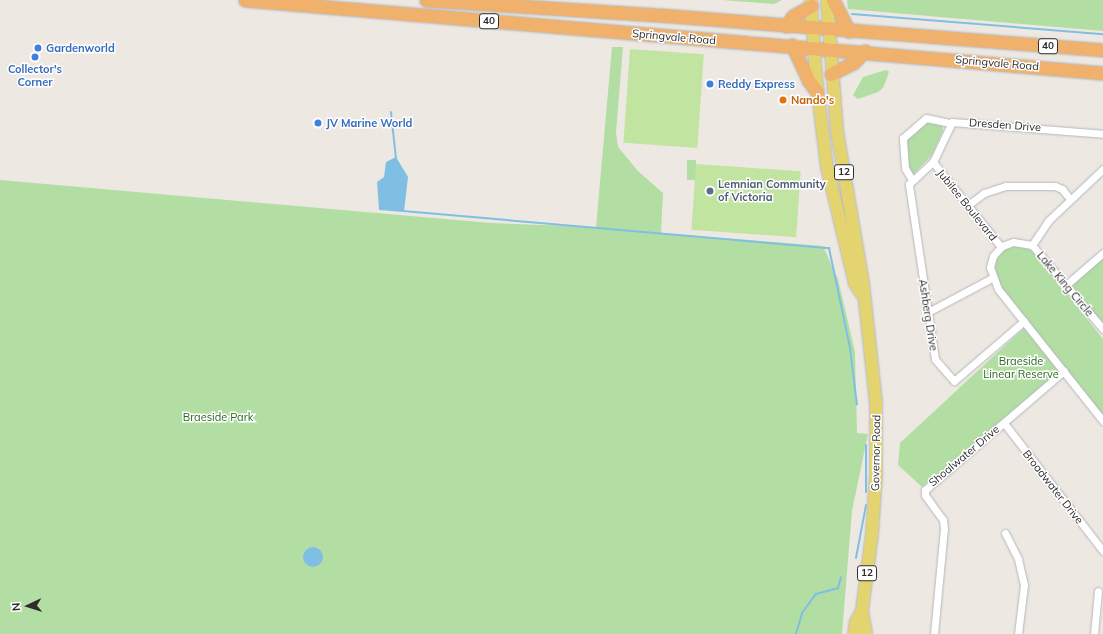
<!DOCTYPE html>
<html>
<head>
<meta charset="utf-8">
<style>
  body { margin:0 }
  #map { position:relative; width:1103px; height:634px; overflow:hidden; background:#ede9e2; font-family:Mulish,sans-serif }
  div>[style] { position:absolute }
  .green>* { inset:0; background:#b2dea4; transform-origin:0 0 }
  .pitch>* { inset:0; background:#c1e4a1; transform-origin:0 0 }
  .water>* { inset:0; background:#80bfe4 }
  .round { border-radius:50% }
  .stream>* { height:2px; margin:-1px; padding:0 1px; transform-origin:1px; border-radius:1px; background:#80bfe4 }
  .roads { filter:drop-shadow(0 0 1px #b5b6bf) drop-shadow(0 0 1px #b5b6bf) }
  .street>* { height:7px; margin:-3.5px; padding:0 3.5px; transform-origin:3.5px; border-radius:3.5px; background:#fff }
  .primary>* { height:12px; margin:-6px; padding:0 6px; transform-origin:6px; border-radius:6px; background:#e4d470 }
  .highway>* { height:13px; margin:-6.5px; padding:0 6.5px; transform-origin:6.5px; border-radius:6.5px; background:#efb16b }
  .dots>* { width:11px; height:11px; translate:-50% -50%; box-sizing:border-box; border:2px solid #fff; border-radius:50% }
  span { translate:-50% -50%; white-space:nowrap; text-align:center; line-height:1.15; -webkit-text-stroke:3px #fff; paint-order:stroke }
  .shield-label span { padding:1px 3px; background:#fff; border:1px solid; border-radius:3px; -webkit-text-stroke-width:0 }
  .shield-label { font-size:10px; color:#2d2d2d; font-weight:700 }
  .street-label { font-size:11px; color:#2d2d2d }
  .shop-label { font-size:11px; color:#366cbe; font-weight:700 }
  .left { translate:0 -50%; text-align:left }
  .food-label { font-size:11px; color:#c56008; font-weight:700 }
  .service-label { font-size:11px; color:#4e5e75; font-weight:700 }
  .park-label { font-size:11px; color:#2a6523 }
  .north { position:absolute; left:8px; top:586px; width:40px; height:40px; -webkit-text-stroke:3px #fff; paint-order:stroke; rotate:266deg; font-size:11px; font-weight:700; line-height:16px; text-align:center; color:#2d2d2d }
  .north::after { content:''; display:block; margin:auto; width:14px; height:18px; background:#2d2d2d; clip-path:polygon(50% 0,100% 100%,50% 72%,0 100%) }
</style>
</head>
<body>
<div id="map">
  <div class="green">
    <div style="clip-path:polygon(722px 0,782px 0,774px 4px)"></div>
    <div style="clip-path:polygon(847px 0,1103px 0,1103px 31px,848px 9px)"></div>
    <div style="clip-path:polygon(612px 47px,623px 47px,616px 132px,618px 147px,638px 171px,663px 193px,661px 233px,823px 246px,838px 279px,855px 352px,857px 433px,868px 434px,852px 511px,842px 634px,0 634px,0 180px,491px 223px,596px 227px)"></div>
    <div style="clip-path:polygon(886px 70px,889px 71px,887px 78px,883px 88px,878px 92px,858px 99px,853px 95px,863px 77px)"></div>
    <div style="clip-path:polygon(924px 122px,942px 123px,943px 131px,932px 155px,913px 175px,909px 168px,906px 138px,907px 139px,925px 124px)"></div>
    <div style="left:687px;top:160px;width:9px;height:20px"></div>
    <div style="clip-path:polygon(1016px 244px,1033px 251px,1103px 339px,1103px 418px,1002px 290px,993px 267px,999px 252px)"></div>
    <div style="clip-path:polygon(1103px 256px,1103px 325px,1070px 285px)"></div>
    <div style="clip-path:polygon(1024px 328px,1060px 371px,922px 487px,898px 465px,900px 443px)"></div>
  </div>
  <div class="pitch">
    <div style="left:630px;top:49px;width:74px;height:94px;rotate:4deg"></div>
    <div style="left:696px;top:164px;width:105px;height:66px;rotate:4deg"></div>
  </div>
  <div class="water">
    <div style="clip-path:polygon(396px 157px,408px 177px,404px 212px,379px 210px,377px 182px,384px 177px,386px 162px)"></div>
    <div class="round" style="left:303px;top:547px;width:20px;height:20px"></div>
  </div>
  <div class="stream">
    <div style="left:852px;top:14px;width:252px;rotate:4.6deg"></div>
    <div style="left:391px;top:112px;width:47px;rotate:83.9deg"></div>
    <div style="left:403px;top:211px;width:428px;rotate:5deg"></div>
    <div style="left:829px;top:248px;width:102px;rotate:78.1deg"></div>
    <div style="left:850px;top:348px;width:57px;rotate:83deg"></div>
    <div style="left:866px;top:445px;width:47px;rotate:90deg"></div>
    <div style="left:856px;top:558px;width:54px;rotate:-79.3deg"></div>
    <div style="left:796px;top:634px;width:22px;rotate:-74deg"></div>
    <div style="left:802px;top:613px;width:24px;rotate:-54deg"></div>
    <div style="left:816px;top:594px;width:23px;rotate:-15deg"></div>
    <div style="left:838px;top:588px;width:11px;rotate:-75deg"></div>
  </div>
  <div class="roads">
    <div class="street">
      <div style="left:933px;top:162px;width:109px;rotate:51.3deg"></div>
      <div style="left:912px;top:180px;width:14px;rotate:-120deg"></div>
      <div style="left:905px;top:168px;width:30px;rotate:-94deg"></div>
      <div style="left:903px;top:138px;width:30px;rotate:-41deg"></div>
      <div style="left:926px;top:118px;width:25px;rotate:12deg"></div>
      <div style="left:968px;top:205px;width:20px;rotate:-37deg"></div>
      <div style="left:984px;top:193px;width:23px;rotate:-18deg"></div>
      <div style="left:1006px;top:186px;width:49px"></div>
      <div style="left:1055px;top:186px;width:8px;rotate:23deg"></div>
      <div style="left:1062px;top:189px;width:13px;rotate:51deg"></div>
      <div style="left:1032px;top:245px;width:29px;rotate:-56deg"></div>
      <div style="left:1048px;top:221px;width:76px;rotate:-43.4deg"></div>
      <div style="left:1066px;top:285px;width:49px;rotate:-40.9deg"></div>
      <div style="left:928px;top:312px;width:72px;rotate:-28deg"></div>
      <div style="left:1024px;top:321px;width:92px;rotate:139.4deg"></div>
      <div style="left:954px;top:381px;width:29px;rotate:-131deg"></div>
      <div style="left:935px;top:359px;width:177px;rotate:-98.5deg"></div>
      <div style="left:909px;top:184px;width:33px;rotate:-43deg"></div>
      <div style="left:933px;top:162px;width:44px;rotate:-64.6deg"></div>
      <div style="left:952px;top:122px;width:151px;rotate:4.5deg"></div>
      <div style="left:1103px;top:329px;width:110px;rotate:-130.2deg"></div>
      <div style="left:1032px;top:245px;width:19px;rotate:-171deg"></div>
      <div style="left:1013px;top:242px;width:12px;rotate:160deg"></div>
      <div style="left:1002px;top:246px;width:13px;rotate:132deg"></div>
      <div style="left:993px;top:256px;width:11px;rotate:105deg"></div>
      <div style="left:990px;top:267px;width:23px;rotate:70deg"></div>
      <div style="left:998px;top:289px;width:169px;rotate:51.5deg"></div>
      <div style="left:1004px;top:423px;width:162px;rotate:52.3deg"></div>
      <div style="left:1005px;top:533px;width:29px;rotate:63deg"></div>
      <div style="left:1018px;top:559px;width:27px;rotate:77deg"></div>
      <div style="left:1024px;top:585px;width:49px;rotate:97deg"></div>
      <div style="left:934px;top:634px;width:105px;rotate:-84.6deg"></div>
      <div style="left:944px;top:529px;width:9px;rotate:-96deg"></div>
      <div style="left:943px;top:520px;width:31px;rotate:-126deg"></div>
      <div style="left:925px;top:495px;width:5px;rotate:-90deg"></div>
      <div style="left:925px;top:490px;width:183px;rotate:-40.6deg"></div>
      <div style="left:1094px;top:634px;width:43px;rotate:-84.7deg"></div>
    </div>
    <div class="primary">
      <div style="left:811px;top:0;width:78px;rotate:86.3deg"></div>
      <div style="left:816px;top:78px;width:90px;rotate:83deg"></div>
      <div style="left:827px;top:167px;width:120px;rotate:76.5deg"></div>
      <div style="left:855px;top:284px;width:11px;rotate:56deg"></div>
      <div style="left:827px;top:0;width:131px;rotate:85.6deg"></div>
      <div style="left:837px;top:131px;width:154px;rotate:80.3deg"></div>
      <div style="left:863px;top:283px;width:120px;rotate:83.8deg"></div>
      <div style="left:876px;top:402px;width:73px;rotate:90deg"></div>
      <div style="left:876px;top:475px;width:59px;rotate:93.9deg"></div>
      <div style="left:872px;top:534px;width:78px;rotate:97.4deg"></div>
      <div style="left:862px;top:611px;width:13px;rotate:119deg"></div>
      <div style="left:856px;top:622px;width:12px;rotate:99deg"></div>
      <div style="left:862px;top:611px;width:23px;rotate:80deg"></div>
    </div>
    <div class="highway">
      <div style="left:245px;top:0;width:861px;rotate:4.86deg"></div>
      <div style="left:426px;top:0;width:247px;rotate:3.7deg"></div>
      <div style="left:672px;top:16px;width:432px;rotate:4.5deg"></div>
      <div style="left:833px;top:0;width:35px;rotate:63deg"></div>
      <div style="left:786px;top:26px;width:12px;rotate:-55deg"></div>
      <div style="left:793px;top:16px;width:21px;rotate:-29deg"></div>
      <div style="left:792px;top:45px;width:38px;rotate:65deg"></div>
      <div style="left:808px;top:80px;width:15px;rotate:53deg"></div>
      <div style="left:831px;top:74px;width:25px;rotate:-27deg"></div>
      <div style="left:853px;top:63px;width:17px;rotate:-45deg"></div>
    </div>
  </div>
  <div class="dots">
    <div style="left:38px;top:48px;background:#3f7fe0"></div>
    <div style="left:35px;top:57px;background:#3f7fe0"></div>
    <div style="left:710px;top:84px;background:#3f7fe0"></div>
    <div style="left:783px;top:100px;background:#e8710a"></div>
    <div style="left:318px;top:123px;background:#3f7fe0"></div>
    <div style="left:710px;top:191px;background:#5c6f8a"></div>
  </div>
  <div class="shield-label">
    <span style="left:489px;top:21px">40</span>
    <span style="left:1048px;top:46px">40</span>
    <span style="left:844px;top:172px">12</span>
    <span style="left:867px;top:573px">12</span>
  </div>
  <div class="street-label">
    <span style="left:674px;top:37px;rotate:5deg">Springvale Road</span>
    <span style="left:997px;top:63px;rotate:5deg">Springvale Road</span>
    <span style="left:1005px;top:125px;rotate:4deg">Dresden Drive</span>
    <span style="left:967px;top:205px;rotate:51deg">Jubilee Boulevard</span>
    <span style="left:1065px;top:284px;rotate:50deg">Lake King Circle</span>
    <span style="left:928px;top:315px;rotate:81deg">Ashberg Drive</span>
    <span style="left:876px;top:453px;rotate:-89deg">Governor Road</span>
    <span style="left:964px;top:456px;rotate:-40deg">Shoalwater Drive</span>
    <span style="left:1053px;top:487px;rotate:52deg">Broadwater Drive</span>
  </div>
  <div class="shop-label">
    <span class="left" style="left:46px;top:48px">Gardenworld</span>
    <span style="left:35px;top:76px">Collector's<br>Corner</span>
    <span class="left" style="left:718px;top:84px">Reddy Express</span>
    <span class="left" style="left:326px;top:123px">JV Marine World</span>
  </div>
  <div class="food-label">
    <span class="left" style="left:791px;top:100px">Nando's</span>
  </div>
  <div class="service-label">
    <span class="left" style="left:718px;top:191px">Lemnian Community<br>of Victoria</span>
  </div>
  <div class="park-label">
    <span style="left:1021px;top:368px">Braeside<br>Linear Reserve</span>
    <span style="left:218px;top:417px">Braeside Park</span>
  </div>
  <div class="north">N</div>
</div>
</body>
</html>
